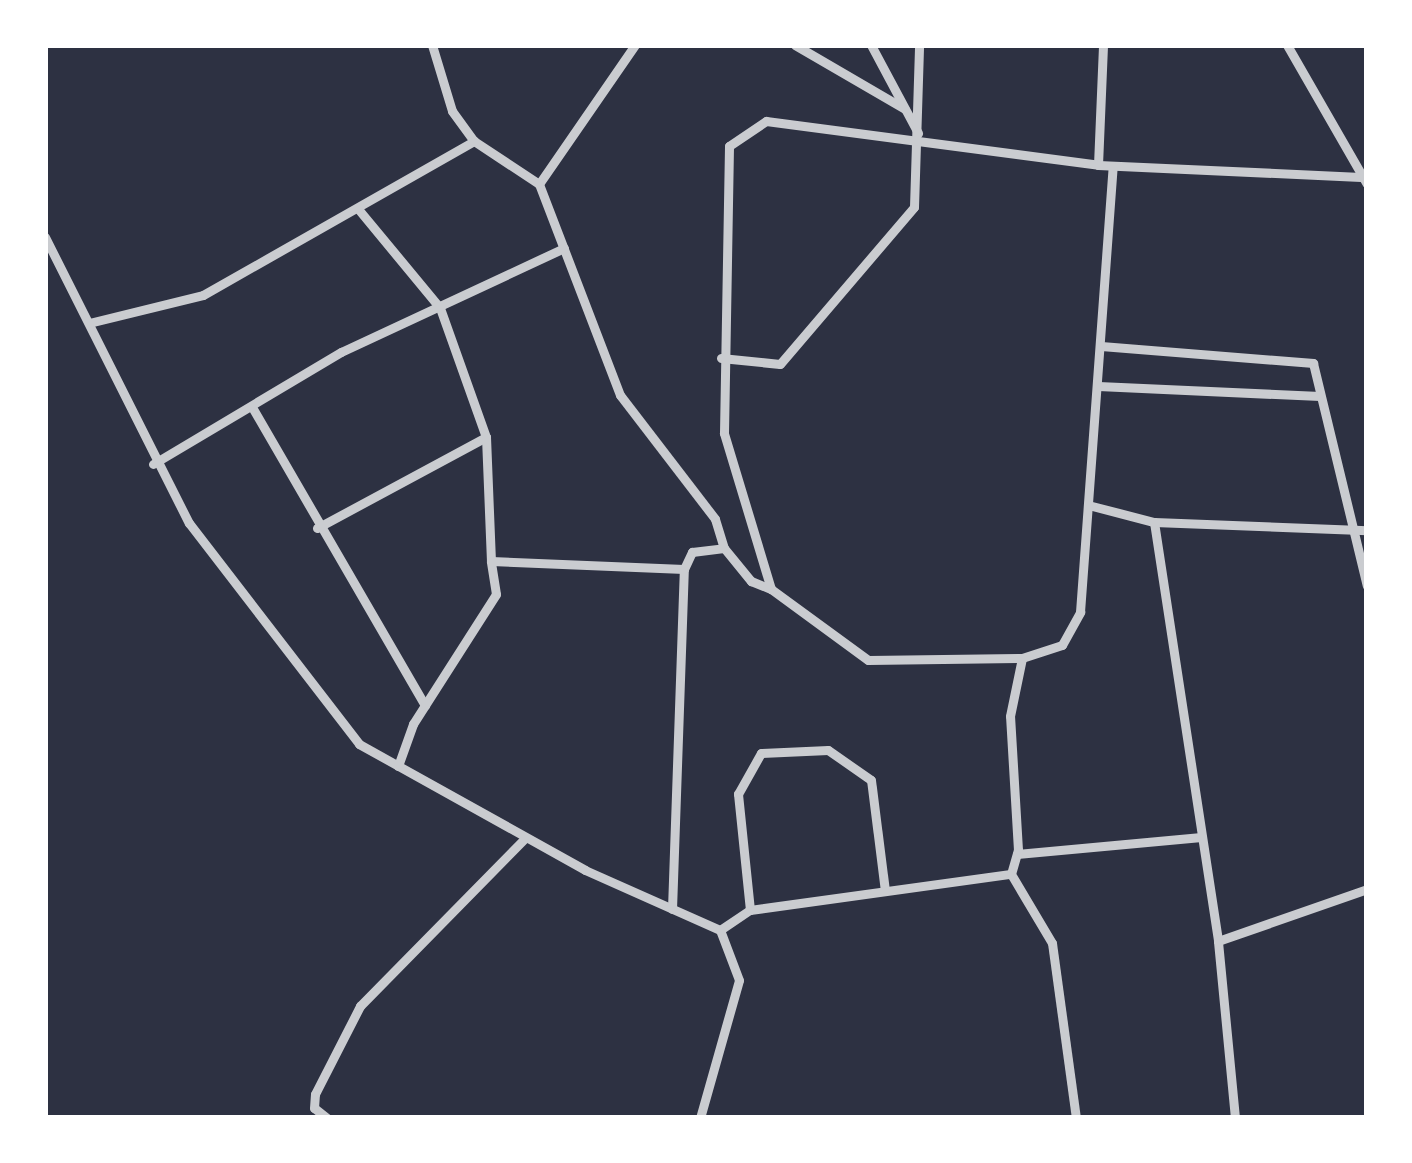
<!DOCTYPE html>
<html>
<head>
<meta charset="utf-8">
<style>
  body { margin:0 }
  #map { position:relative; width:1412px; height:1163px; overflow:hidden; background:#2d3142; font-family:Manrope,sans-serif }
  div>[style] { position:absolute }
  .minor>* { height:9px; margin:-4.5px; padding:0 4.5px; transform-origin:4.5px; border-radius:4.5px; background:#caccd0 }
  span { translate:-50% -50%; white-space:nowrap; text-align:center; line-height:1.15; -webkit-text-stroke:8px #fff; paint-order:stroke }
  .frame { position:absolute; inset:0; border:48px solid #fff; pointer-events:none }
</style>
</head>
<body>
<div id="map">
  <div class="minor">
    <div style="left:432px;top:45px;width:69px;rotate:73.1deg"></div>
    <div style="left:452px;top:111px;width:37px;rotate:54deg"></div>
    <div style="left:474px;top:141px;width:78px;rotate:33.5deg"></div>
    <div style="left:539px;top:184px;width:226px;rotate:69deg"></div>
    <div style="left:620px;top:395px;width:156px;rotate:52.5deg"></div>
    <div style="left:715px;top:519px;width:30px;rotate:73deg"></div>
    <div style="left:795px;top:45px;width:127px;rotate:30.2deg"></div>
    <div style="left:871px;top:45px;width:100px;rotate:61.9deg"></div>
    <div style="left:1287px;top:45px;width:160px;rotate:60.1deg"></div>
    <div style="left:1098px;top:165px;width:120px;rotate:-87.6deg"></div>
    <div style="left:539px;top:184px;width:169px;rotate:-55.4deg"></div>
    <div style="left:359px;top:210px;width:127px;rotate:50.4deg"></div>
    <div style="left:440px;top:308px;width:137px;rotate:70.4deg"></div>
    <div style="left:486px;top:437px;width:124px;rotate:87.7deg"></div>
    <div style="left:45px;top:237px;width:320px;rotate:63.3deg"></div>
    <div style="left:189px;top:523px;width:279px;rotate:52.4deg"></div>
    <div style="left:359px;top:744px;width:259px;rotate:29.1deg"></div>
    <div style="left:585px;top:870px;width:148px;rotate:24deg"></div>
    <div style="left:89px;top:323px;width:117px;rotate:-13.8deg"></div>
    <div style="left:203px;top:295px;width:312px;rotate:-29.6deg"></div>
    <div style="left:1101px;top:346px;width:213px;rotate:4.6deg"></div>
    <div style="left:1313px;top:363px;width:229px;rotate:76.4deg"></div>
    <div style="left:721px;top:358px;width:59px;rotate:5.8deg"></div>
    <div style="left:780px;top:364px;width:206px;rotate:-49.5deg"></div>
    <div style="left:914px;top:207px;width:162px;rotate:-88.2deg"></div>
    <div style="left:1098px;top:386px;width:222px;rotate:2.6deg"></div>
    <div style="left:252px;top:407px;width:345px;rotate:59.9deg"></div>
    <div style="left:153px;top:464px;width:219px;rotate:-30.8deg"></div>
    <div style="left:341px;top:352px;width:246px;rotate:-25deg"></div>
    <div style="left:1092px;top:506px;width:64px;rotate:14.5deg"></div>
    <div style="left:1154px;top:522px;width:213px;rotate:2.2deg"></div>
    <div style="left:1154px;top:522px;width:424px;rotate:81.3deg"></div>
    <div style="left:317px;top:528px;width:192px;rotate:-28.3deg"></div>
    <div style="left:1022px;top:658px;width:154px;rotate:179.3deg"></div>
    <div style="left:868px;top:660px;width:120px;rotate:-143.8deg"></div>
    <div style="left:771px;top:589px;width:163px;rotate:-106.8deg"></div>
    <div style="left:724px;top:433px;width:287px;rotate:-89deg"></div>
    <div style="left:729px;top:146px;width:45px;rotate:-34deg"></div>
    <div style="left:766px;top:121px;width:335px;rotate:7.5deg"></div>
    <div style="left:1098px;top:165px;width:263px;rotate:2.6deg"></div>
    <div style="left:398px;top:766px;width:45px;rotate:-70.3deg"></div>
    <div style="left:413px;top:724px;width:154px;rotate:-57.4deg"></div>
    <div style="left:496px;top:594px;width:33px;rotate:-99deg"></div>
    <div style="left:491px;top:561px;width:193px;rotate:2.4deg"></div>
    <div style="left:1017px;top:854px;width:185px;rotate:-5.3deg"></div>
    <div style="left:1011px;top:874px;width:80px;rotate:59.3deg"></div>
    <div style="left:1052px;top:943px;width:177px;rotate:82.2deg"></div>
    <div style="left:672px;top:909px;width:340px;rotate:-88deg"></div>
    <div style="left:684px;top:569px;width:19px;rotate:-65deg"></div>
    <div style="left:692px;top:552px;width:32px;rotate:-7deg"></div>
    <div style="left:724px;top:548px;width:43px;rotate:50.7deg"></div>
    <div style="left:751px;top:581px;width:22px;rotate:22deg"></div>
    <div style="left:750px;top:910px;width:117px;rotate:-95.9deg"></div>
    <div style="left:738px;top:794px;width:47px;rotate:-60.7deg"></div>
    <div style="left:761px;top:753px;width:67px;rotate:-2.6deg"></div>
    <div style="left:828px;top:750px;width:52px;rotate:34.9deg"></div>
    <div style="left:871px;top:780px;width:112px;rotate:82.8deg"></div>
    <div style="left:327px;top:1118px;width:16px;rotate:-142deg"></div>
    <div style="left:314px;top:1108px;width:14px;rotate:-86deg"></div>
    <div style="left:315px;top:1094px;width:99px;rotate:-62.9deg"></div>
    <div style="left:360px;top:1006px;width:234px;rotate:-45.5deg"></div>
    <div style="left:700px;top:1118px;width:143px;rotate:-74.2deg"></div>
    <div style="left:739px;top:980px;width:53px;rotate:-110.8deg"></div>
    <div style="left:720px;top:930px;width:36px;rotate:-34deg"></div>
    <div style="left:750px;top:910px;width:263px;rotate:-7.9deg"></div>
    <div style="left:1011px;top:874px;width:25px;rotate:-74deg"></div>
    <div style="left:1018px;top:850px;width:134px;rotate:-93.4deg"></div>
    <div style="left:1010px;top:716px;width:59px;rotate:-78.3deg"></div>
    <div style="left:1022px;top:658px;width:42px;rotate:-18deg"></div>
    <div style="left:1062px;top:645px;width:38px;rotate:-61deg"></div>
    <div style="left:1080px;top:612px;width:447px;rotate:-85.8deg"></div>
    <div style="left:1235px;top:1118px;width:178px;rotate:-95.5deg"></div>
    <div style="left:1218px;top:941px;width:158px;rotate:-19.2deg"></div>
  </div>
  <div class="frame"></div>
</div>
</body>
</html>
